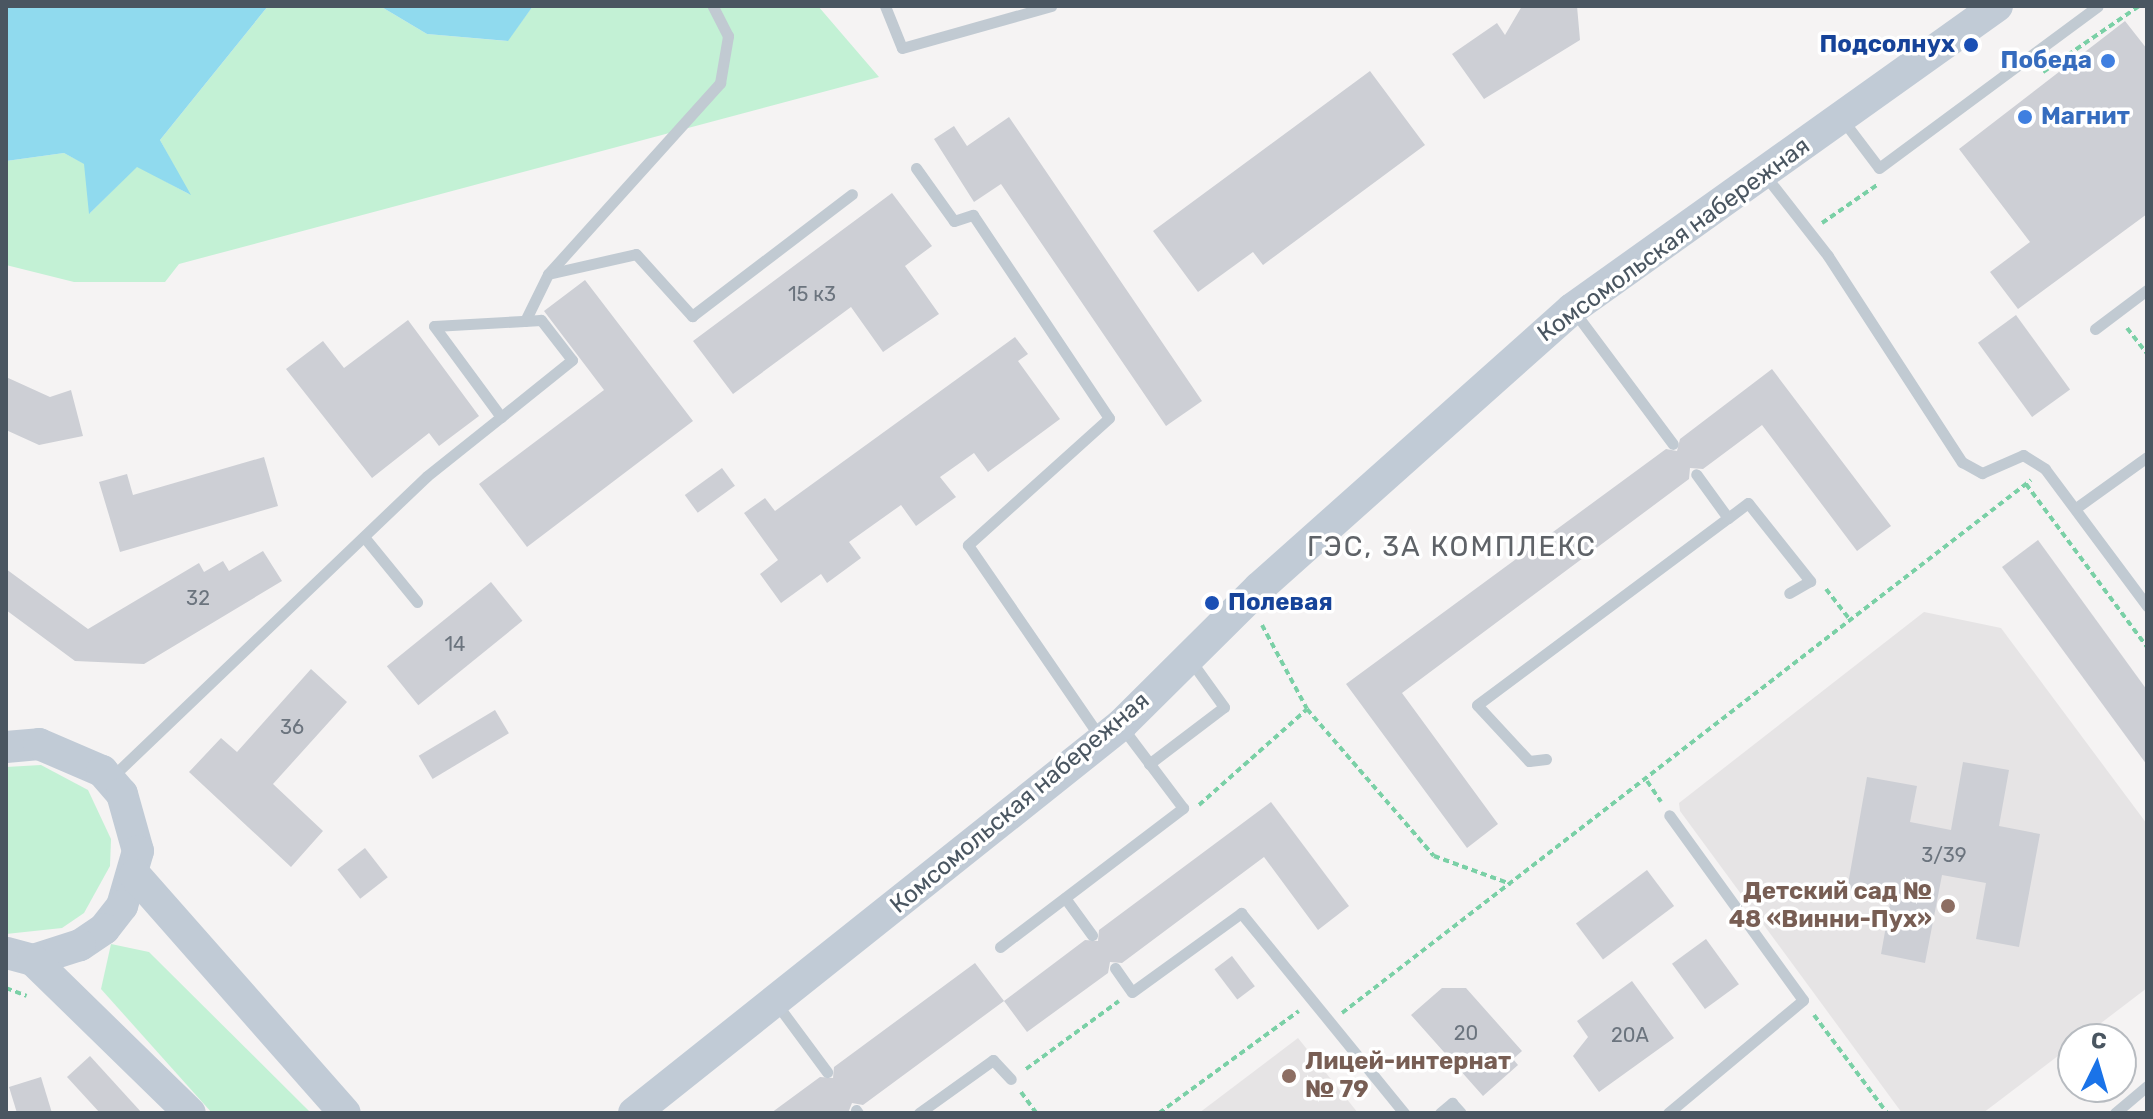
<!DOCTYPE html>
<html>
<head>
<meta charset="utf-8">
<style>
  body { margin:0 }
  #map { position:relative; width:2153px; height:1119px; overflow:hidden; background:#f5f3f3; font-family:Rubik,sans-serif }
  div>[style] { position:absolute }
  .education>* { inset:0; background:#e6e4e5 }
  .green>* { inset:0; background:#c3f1d5 }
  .water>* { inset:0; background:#90daee }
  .building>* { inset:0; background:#cdcfd5; transform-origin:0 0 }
  .path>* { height:4px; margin-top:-2px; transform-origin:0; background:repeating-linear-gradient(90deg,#7ad0a6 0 6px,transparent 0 10px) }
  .lane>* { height:11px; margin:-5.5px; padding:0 5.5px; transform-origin:5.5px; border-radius:5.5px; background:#c1cad2 }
  .secondary>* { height:32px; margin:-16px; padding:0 16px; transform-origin:16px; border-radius:16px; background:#c1cbd6 }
  .dots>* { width:22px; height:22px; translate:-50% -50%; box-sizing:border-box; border:4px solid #fff; border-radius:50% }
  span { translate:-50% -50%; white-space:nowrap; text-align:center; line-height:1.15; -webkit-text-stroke:7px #fff; paint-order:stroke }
  .number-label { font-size:20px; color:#6b747e }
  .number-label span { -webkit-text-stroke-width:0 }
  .transit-label { font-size:24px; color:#164399; font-weight:700 }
  .right { translate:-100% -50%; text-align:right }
  .left { translate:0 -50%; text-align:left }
  .shop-label { font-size:24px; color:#366cbe; font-weight:700 }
  .street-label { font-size:24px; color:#4a5661 }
  .education-label { font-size:24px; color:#785e54; font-weight:700 }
  .quarter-label { font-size:28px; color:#5f6368; letter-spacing:2px }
  .frame { position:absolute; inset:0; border:8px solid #4a5661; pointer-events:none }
  .north { position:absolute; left:2057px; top:1023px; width:80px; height:80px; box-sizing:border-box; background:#fff; border:2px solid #b7bbc0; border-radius:50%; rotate:5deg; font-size:22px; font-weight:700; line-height:32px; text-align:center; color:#4a5661 }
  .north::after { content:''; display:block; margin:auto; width:28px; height:36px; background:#1a73e8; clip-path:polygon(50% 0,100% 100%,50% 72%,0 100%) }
</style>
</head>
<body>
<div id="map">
  <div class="education">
    <div style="clip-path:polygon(1924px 612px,2001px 628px,2147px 824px,2147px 988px,1983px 1113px,1902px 1113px,1680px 811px,1679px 803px)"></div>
    <div style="clip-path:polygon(1298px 1038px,1358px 1113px,1199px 1113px)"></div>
  </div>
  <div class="green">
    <div style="clip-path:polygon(268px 6px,380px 6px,427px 34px,507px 41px,533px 6px,818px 6px,879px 77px,179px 264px,165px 282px,74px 282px,6px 265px,6px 161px,64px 153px,85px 164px,90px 213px,137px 166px,189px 194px,160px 140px)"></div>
    <div style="clip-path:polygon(41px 765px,88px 790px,111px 839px,110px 866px,84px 913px,62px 928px,6px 934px,6px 767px)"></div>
    <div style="clip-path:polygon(111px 944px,149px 952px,311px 1113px,212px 1113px,101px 989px)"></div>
  </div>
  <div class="water">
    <div style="clip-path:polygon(6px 6px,268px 6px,160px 140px,191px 195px,137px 167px,89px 214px,84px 164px,64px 153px,6px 161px)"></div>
    <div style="clip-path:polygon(380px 6px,533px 6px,508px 41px,427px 34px)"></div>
  </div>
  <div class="building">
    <div style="clip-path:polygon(1522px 6px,1577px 6px,1580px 40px,1484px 99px,1452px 54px,1497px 23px,1505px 35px)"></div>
    <div style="clip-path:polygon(2125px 21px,2147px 49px,2147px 214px,2018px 309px,1990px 272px,2030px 242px,1959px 149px)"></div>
    <div style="clip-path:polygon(1370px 71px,1425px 145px,1263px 265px,1253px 252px,1198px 292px,1153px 231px)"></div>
    <div style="clip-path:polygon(1009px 117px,1202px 401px,1166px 426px,1001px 184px,974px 202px,934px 139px,954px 126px,967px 146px)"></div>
    <div style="clip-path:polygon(892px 193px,932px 246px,905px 266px,939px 314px,883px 352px,851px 307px,733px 394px,693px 341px)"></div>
    <div style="clip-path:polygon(585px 280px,693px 421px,527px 547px,479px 484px,604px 390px,544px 311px)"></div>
    <div style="left:2016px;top:315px;width:92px;height:47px;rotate:54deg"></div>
    <div style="clip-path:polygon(408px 320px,479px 416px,439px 446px,429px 433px,372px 478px,286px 369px,323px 341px,344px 368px)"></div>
    <div style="clip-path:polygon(1015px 337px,1028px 354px,1018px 361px,1060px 419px,988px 472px,974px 453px,940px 477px,956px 497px,916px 526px,901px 505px,849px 542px,861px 558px,827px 583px,821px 574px,781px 603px,760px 574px,778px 560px,744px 513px,765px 498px,775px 511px)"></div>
    <div style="clip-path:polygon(1772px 369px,1891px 526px,1857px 551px,1762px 425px,1703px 469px,1690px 468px,1689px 479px,1402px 693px,1498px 824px,1467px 848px,1346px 684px,1666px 449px,1677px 451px,1680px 439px)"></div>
    <div style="clip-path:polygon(6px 377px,50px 397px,71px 390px,83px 436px,39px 445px,6px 430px)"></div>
    <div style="clip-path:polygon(264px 457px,278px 506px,120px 552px,99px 482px,127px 474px,133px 495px)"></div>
    <div style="left:722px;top:468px;width:22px;height:46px;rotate:54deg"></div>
    <div style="clip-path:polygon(2038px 540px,2147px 690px,2147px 765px,2002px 567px)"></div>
    <div style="clip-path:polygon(263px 551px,282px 581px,144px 664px,75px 661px,6px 610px,6px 569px,88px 629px,199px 563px,204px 572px,223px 561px,229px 571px)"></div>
    <div style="left:491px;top:582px;width:50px;height:134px;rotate:51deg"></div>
    <div style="clip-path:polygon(311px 669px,347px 702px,273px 784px,323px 831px,291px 867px,189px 772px,221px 738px,237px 752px)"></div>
    <div style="left:495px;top:710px;width:27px;height:89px;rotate:59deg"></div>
    <div style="clip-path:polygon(1963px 762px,2009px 770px,1999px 826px,2040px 834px,2019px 947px,1976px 939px,1986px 883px,1942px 875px,1925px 963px,1881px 954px,1891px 898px,1847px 890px,1867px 777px,1917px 786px,1910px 822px,1951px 830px)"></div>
    <div style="clip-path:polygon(1271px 802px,1349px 906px,1318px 930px,1264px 857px,1122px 963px,1110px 962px,1108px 973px,1027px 1032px,1004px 1001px,1085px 940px,1098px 941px,1099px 930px)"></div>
    <div style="left:365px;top:848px;width:37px;height:35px;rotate:52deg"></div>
    <div style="left:1647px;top:870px;width:45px;height:89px;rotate:53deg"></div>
    <div style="left:1706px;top:939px;width:56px;height:42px;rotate:54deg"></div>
    <div style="left:1232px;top:956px;width:38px;height:22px;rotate:53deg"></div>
    <div style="clip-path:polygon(975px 963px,1004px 1001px,863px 1105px,852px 1103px,848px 1113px,771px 1113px,820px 1077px,833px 1078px,834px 1067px)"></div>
    <div style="clip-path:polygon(1632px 981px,1674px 1038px,1599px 1092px,1573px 1056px,1588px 1037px,1577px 1021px)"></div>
    <div style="clip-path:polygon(1442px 988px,1466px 988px,1522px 1051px,1513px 1059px,1518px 1065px,1483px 1096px,1411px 1015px)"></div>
    <div style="clip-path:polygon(90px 1056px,142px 1113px,100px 1113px,67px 1077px)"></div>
    <div style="clip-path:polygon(41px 1077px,52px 1113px,17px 1113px,9px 1087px)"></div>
  </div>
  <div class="path">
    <div style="left:2043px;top:72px;width:116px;rotate:-34.5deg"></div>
    <div style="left:1822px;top:223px;width:67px;rotate:-34.6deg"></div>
    <div style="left:2127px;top:328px;width:33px;rotate:52deg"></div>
    <div style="left:2026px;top:484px;width:203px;rotate:53.4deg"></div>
    <div style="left:1826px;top:589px;width:37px;rotate:52deg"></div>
    <div style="left:1262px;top:625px;width:95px;rotate:61.8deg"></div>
    <div style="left:1307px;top:709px;width:194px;rotate:49.2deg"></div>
    <div style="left:1434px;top:856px;width:82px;rotate:20deg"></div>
    <div style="left:1647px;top:781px;width:25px;rotate:56deg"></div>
    <div style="left:1199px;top:805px;width:144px;rotate:-41.6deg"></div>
    <div style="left:6px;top:988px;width:22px;rotate:21deg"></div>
    <div style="left:1342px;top:1013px;width:871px;rotate:-37.72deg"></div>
    <div style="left:1814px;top:1015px;width:122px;rotate:53.3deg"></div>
    <div style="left:1026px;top:1069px;width:115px;rotate:-36.2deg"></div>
    <div style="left:1021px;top:1092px;width:26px;rotate:54deg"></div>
    <div style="left:1159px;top:1113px;width:173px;rotate:-36.1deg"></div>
  </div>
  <div class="lane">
    <div style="left:885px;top:6px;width:45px;rotate:68deg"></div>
    <div style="left:902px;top:48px;width:155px;rotate:-15.7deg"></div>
    <div style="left:1842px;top:119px;width:61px;rotate:52.9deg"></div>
    <div style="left:1879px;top:168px;width:272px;rotate:-36.5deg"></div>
    <div style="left:916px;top:168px;width:65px;rotate:54.4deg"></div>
    <div style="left:954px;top:221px;width:20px;rotate:-18deg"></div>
    <div style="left:973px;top:215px;width:244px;rotate:56.2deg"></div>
    <div style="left:1109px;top:418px;width:190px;rotate:138deg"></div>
    <div style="left:968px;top:545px;width:233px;rotate:55.5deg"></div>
    <div style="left:1764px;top:174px;width:104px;rotate:52deg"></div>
    <div style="left:1828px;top:256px;width:246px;rotate:57deg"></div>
    <div style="left:1962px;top:462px;width:23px;rotate:29deg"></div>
    <div style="left:1982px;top:473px;width:45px;rotate:-23.7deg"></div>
    <div style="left:2023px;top:455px;width:26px;rotate:32deg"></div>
    <div style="left:2045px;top:469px;width:171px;rotate:53.3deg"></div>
    <div style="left:549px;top:273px;width:256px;rotate:-48deg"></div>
    <div style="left:720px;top:83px;width:48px;rotate:-80.3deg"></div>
    <div style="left:728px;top:36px;width:34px;rotate:-117deg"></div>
    <div style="left:1573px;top:310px;width:167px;rotate:53.3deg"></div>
    <div style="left:525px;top:321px;width:52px;rotate:-63.9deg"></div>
    <div style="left:548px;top:274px;width:90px;rotate:-12.8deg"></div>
    <div style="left:636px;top:254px;width:84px;rotate:47.9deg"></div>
    <div style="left:692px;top:316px;width:201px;rotate:-37.3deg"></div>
    <div style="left:2095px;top:329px;width:65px;rotate:-36.9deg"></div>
    <div style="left:2076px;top:508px;width:87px;rotate:-35.7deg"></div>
    <div style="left:1728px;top:518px;width:25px;rotate:-37deg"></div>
    <div style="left:1748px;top:503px;width:100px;rotate:51.5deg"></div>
    <div style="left:1810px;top:581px;width:24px;rotate:150deg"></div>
    <div style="left:364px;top:537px;width:84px;rotate:50.8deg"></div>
    <div style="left:1546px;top:759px;width:17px;rotate:173deg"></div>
    <div style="left:1529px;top:761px;width:76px;rotate:-132.9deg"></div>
    <div style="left:1477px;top:705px;width:313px;rotate:-36.7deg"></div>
    <div style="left:1728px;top:518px;width:54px;rotate:-126deg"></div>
    <div style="left:1149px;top:764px;width:94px;rotate:-37.2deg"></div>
    <div style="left:1224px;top:707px;width:57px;rotate:-125.7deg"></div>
    <div style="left:113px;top:776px;width:434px;rotate:-43.7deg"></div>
    <div style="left:427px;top:476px;width:95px;rotate:-38.6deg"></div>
    <div style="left:501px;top:417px;width:91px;rotate:-38.8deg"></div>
    <div style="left:572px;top:360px;width:51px;rotate:-127.8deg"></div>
    <div style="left:541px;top:320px;width:107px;rotate:176.8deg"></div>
    <div style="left:434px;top:326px;width:113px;rotate:53.6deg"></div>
    <div style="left:1065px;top:898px;width:46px;rotate:53.9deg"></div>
    <div style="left:1000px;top:947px;width:230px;rotate:-37.2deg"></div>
    <div style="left:1183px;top:808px;width:101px;rotate:-127deg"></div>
    <div style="left:1115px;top:968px;width:29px;rotate:55deg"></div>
    <div style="left:1132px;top:992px;width:135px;rotate:-35.9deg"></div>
    <div style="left:1241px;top:913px;width:258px;rotate:50.8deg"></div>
    <div style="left:776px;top:1003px;width:86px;rotate:53.5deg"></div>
    <div style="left:856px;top:1110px;width:4px;rotate:56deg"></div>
    <div style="left:919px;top:1113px;width:91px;rotate:-35.6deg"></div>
    <div style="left:993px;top:1060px;width:26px;rotate:47deg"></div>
    <div style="left:1440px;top:1113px;width:16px;rotate:-40deg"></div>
    <div style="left:1452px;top:1103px;width:13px;rotate:48deg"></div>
    <div style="left:1668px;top:1113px;width:176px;rotate:-39.9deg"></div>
    <div style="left:1803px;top:1000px;width:228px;rotate:-125.9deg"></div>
    <div style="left:2115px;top:1113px;width:42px;rotate:-40.2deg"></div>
  </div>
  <div class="secondary">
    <div style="left:6px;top:747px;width:33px;rotate:-5deg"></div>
    <div style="left:39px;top:744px;width:69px;rotate:23.2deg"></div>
    <div style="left:102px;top:771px;width:30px;rotate:49deg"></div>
    <div style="left:122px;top:794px;width:59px;rotate:74.3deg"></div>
    <div style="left:138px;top:851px;width:57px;rotate:106.2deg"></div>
    <div style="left:122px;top:906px;width:29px;rotate:128deg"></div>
    <div style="left:104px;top:929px;width:29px;rotate:146deg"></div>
    <div style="left:80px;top:945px;width:49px;rotate:162.3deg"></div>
    <div style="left:33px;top:960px;width:28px;rotate:-165deg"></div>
    <div style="left:135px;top:875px;width:317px;rotate:48.6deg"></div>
    <div style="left:33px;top:960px;width:219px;rotate:44.3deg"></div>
    <div style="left:634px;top:1113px;width:623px;rotate:-38.54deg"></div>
    <div style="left:1121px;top:725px;width:194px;rotate:-44.8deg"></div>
    <div style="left:1259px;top:588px;width:419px;rotate:-41.7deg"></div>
    <div style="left:1572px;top:309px;width:522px;rotate:-35.49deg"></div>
  </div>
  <div class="dots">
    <div style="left:1971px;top:45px;background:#1a4fb4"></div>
    <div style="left:2108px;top:61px;background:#3f7fe0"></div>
    <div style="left:2025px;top:117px;background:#3f7fe0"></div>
    <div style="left:1212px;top:603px;background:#1a4fb4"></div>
    <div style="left:1948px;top:906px;background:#8d6e63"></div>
    <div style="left:1289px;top:1076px;background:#8d6e63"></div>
  </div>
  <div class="number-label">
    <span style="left:812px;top:294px">15 к3</span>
    <span style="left:198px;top:598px">32</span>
    <span style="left:455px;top:644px">14</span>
    <span style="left:292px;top:727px">36</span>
    <span style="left:1944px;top:855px">3/39</span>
    <span style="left:1466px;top:1033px">20</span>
    <span style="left:1630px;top:1035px">20А</span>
  </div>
  <div class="transit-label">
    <span class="right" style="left:1955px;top:45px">Подсолнух</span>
    <span class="left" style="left:1228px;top:603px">Полевая</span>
  </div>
  <div class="shop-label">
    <span class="right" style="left:2092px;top:61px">Победа</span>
    <span class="left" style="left:2041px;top:117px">Магнит</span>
  </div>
  <div class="street-label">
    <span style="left:1674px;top:240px;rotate:-36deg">Комсомольская набережная</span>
    <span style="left:1020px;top:803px;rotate:-40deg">Комсомольская набережная</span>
  </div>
  <div class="education-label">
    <span class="right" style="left:1932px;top:906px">Детский сад №<br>48 «Винни-Пух»</span>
    <span class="left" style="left:1305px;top:1076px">Лицей-интернат<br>№ 79</span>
  </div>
  <div class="quarter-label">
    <span style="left:1452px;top:547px">ГЭС, 3А КОМПЛЕКС</span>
  </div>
  <div class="frame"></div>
  <div class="north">С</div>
</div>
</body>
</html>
